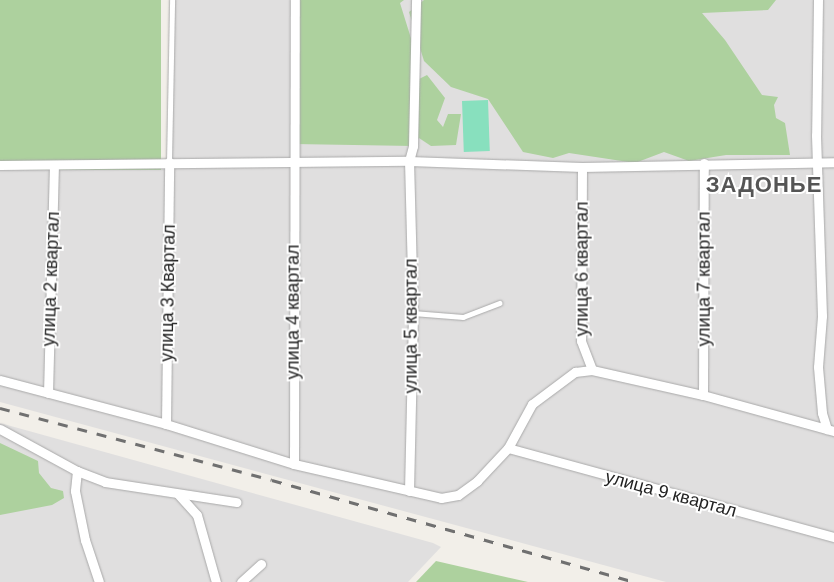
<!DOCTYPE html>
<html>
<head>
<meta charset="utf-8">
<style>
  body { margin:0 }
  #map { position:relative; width:834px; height:582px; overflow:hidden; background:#f2efe9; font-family:Helvetica,sans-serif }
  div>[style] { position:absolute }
  .residential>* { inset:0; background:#e0dfdf }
  .forest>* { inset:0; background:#add19e; transform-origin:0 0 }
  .pitch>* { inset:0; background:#88e0be; transform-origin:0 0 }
  .roads { filter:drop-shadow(0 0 1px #a9a9a9) drop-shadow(0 0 1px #a9a9a9) }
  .lane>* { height:4.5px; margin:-2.25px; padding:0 2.25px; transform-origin:2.25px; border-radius:2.25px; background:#fff }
  .street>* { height:9px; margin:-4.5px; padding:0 4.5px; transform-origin:4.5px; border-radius:4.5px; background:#fff }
  .rail>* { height:2.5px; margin-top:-1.25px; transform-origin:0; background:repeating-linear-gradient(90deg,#707070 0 10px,transparent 0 20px) }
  span { translate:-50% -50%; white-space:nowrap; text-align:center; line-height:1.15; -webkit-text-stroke:4px #fff; paint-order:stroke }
  .street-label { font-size:18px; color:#222 }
  .district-label { font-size:22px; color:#555; font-weight:700; letter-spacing:1px }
</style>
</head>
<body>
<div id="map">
  <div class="residential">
    <div style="clip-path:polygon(172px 0,834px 0,834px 582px,666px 582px,0 402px,0 165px,169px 162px)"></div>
    <div style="clip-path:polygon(0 423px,433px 543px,441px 547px,408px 582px,0 582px)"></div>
  </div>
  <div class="forest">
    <div style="left:0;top:0;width:161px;height:170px"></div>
    <div style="clip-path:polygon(295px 0,404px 0,400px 3px,414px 48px,419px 79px,427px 75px,445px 98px,437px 120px,443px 127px,448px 114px,461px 114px,456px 145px,431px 146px,419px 138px,413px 146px,294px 144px)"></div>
    <div style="clip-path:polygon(424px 0,776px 0,768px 10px,702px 13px,725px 40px,762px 95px,778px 97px,774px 105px,776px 118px,785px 123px,790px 155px,726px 155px,689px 161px,664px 152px,635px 163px,569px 153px,553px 158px,523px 152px,488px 99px,451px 87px,424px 61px,409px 12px)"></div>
    <div style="clip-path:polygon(0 443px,38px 461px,39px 473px,51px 488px,63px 491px,64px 498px,52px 505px,0 515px)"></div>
    <div style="clip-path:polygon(436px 561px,528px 582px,416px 582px)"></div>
  </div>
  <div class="pitch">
    <div style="left:488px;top:100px;width:51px;height:26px;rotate:88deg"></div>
  </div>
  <div class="roads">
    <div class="lane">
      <div style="left:169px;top:162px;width:162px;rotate:-88.9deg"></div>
      <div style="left:413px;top:313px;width:50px;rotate:4.6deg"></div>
      <div style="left:463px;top:317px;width:39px;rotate:-21deg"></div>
    </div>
    <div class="street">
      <div style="left:818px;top:0;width:135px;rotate:90.8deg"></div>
      <div style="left:816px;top:135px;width:181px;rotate:88.1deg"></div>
      <div style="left:822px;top:316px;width:51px;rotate:94.5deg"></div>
      <div style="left:818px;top:367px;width:46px;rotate:85deg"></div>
      <div style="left:822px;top:413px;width:17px;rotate:73deg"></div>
      <div style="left:0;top:165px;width:409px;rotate:-0.6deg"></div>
      <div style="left:409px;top:161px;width:173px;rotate:2deg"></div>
      <div style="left:582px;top:167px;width:252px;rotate:-1.1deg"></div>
      <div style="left:582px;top:167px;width:174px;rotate:90.3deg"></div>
      <div style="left:581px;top:341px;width:31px;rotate:69deg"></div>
      <div style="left:0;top:380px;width:172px;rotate:14.8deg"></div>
      <div style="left:166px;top:424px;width:134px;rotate:17.4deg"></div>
      <div style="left:294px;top:464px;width:151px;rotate:13deg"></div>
      <div style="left:441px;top:498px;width:17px;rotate:-10deg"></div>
      <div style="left:458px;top:495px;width:24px;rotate:-36deg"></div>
      <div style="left:477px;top:481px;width:45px;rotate:-46.8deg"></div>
      <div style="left:508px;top:448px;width:50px;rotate:-61.4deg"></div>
      <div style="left:532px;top:404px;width:54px;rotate:-36.7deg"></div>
      <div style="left:575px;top:372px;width:17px;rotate:-7deg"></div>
      <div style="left:592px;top:370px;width:114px;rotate:12.7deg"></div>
      <div style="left:703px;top:395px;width:136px;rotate:15.4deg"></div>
      <div style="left:48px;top:393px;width:228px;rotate:-88.5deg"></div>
      <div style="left:703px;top:395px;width:232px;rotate:-89.8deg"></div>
      <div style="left:166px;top:424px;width:262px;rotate:-89.3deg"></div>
      <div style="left:0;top:429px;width:88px;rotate:28.6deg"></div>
      <div style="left:77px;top:471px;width:30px;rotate:21deg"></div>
      <div style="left:105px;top:482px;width:133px;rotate:8.7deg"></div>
      <div style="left:508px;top:448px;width:338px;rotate:15.3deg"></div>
      <div style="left:294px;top:464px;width:464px;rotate:-89.9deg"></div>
      <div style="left:77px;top:471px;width:20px;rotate:96deg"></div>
      <div style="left:75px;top:491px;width:50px;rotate:78.5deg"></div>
      <div style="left:85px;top:540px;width:44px;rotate:71.6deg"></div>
      <div style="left:409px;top:491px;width:178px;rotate:-88.7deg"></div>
      <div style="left:413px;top:313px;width:152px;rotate:-91.5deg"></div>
      <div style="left:409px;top:161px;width:16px;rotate:-75deg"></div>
      <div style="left:413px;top:146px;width:146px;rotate:-88.8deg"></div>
      <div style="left:178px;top:494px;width:28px;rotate:48deg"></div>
      <div style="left:197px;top:515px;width:70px;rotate:74.2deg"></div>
      <div style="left:241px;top:582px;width:27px;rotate:-42deg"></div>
    </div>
  </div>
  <div class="rail">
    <div style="left:0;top:408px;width:281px;rotate:14.8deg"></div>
    <div style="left:272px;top:480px;width:378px;rotate:15.7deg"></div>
  </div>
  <div class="street-label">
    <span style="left:582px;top:269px;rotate:-90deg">улица 6 квартал</span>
    <span style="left:51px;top:279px;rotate:-88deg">улица 2 квартал</span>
    <span style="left:704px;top:279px;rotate:-90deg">улица 7 квартал</span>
    <span style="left:168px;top:293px;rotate:-89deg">улица 3 Квартал</span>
    <span style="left:293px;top:312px;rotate:-90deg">улица 4 квартал</span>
    <span style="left:411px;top:326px;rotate:-90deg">улица 5 квартал</span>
    <span style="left:671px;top:494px;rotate:15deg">улица 9 квартал</span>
  </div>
  <div class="district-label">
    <span style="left:764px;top:185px">ЗАДОНЬЕ</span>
  </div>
</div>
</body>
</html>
